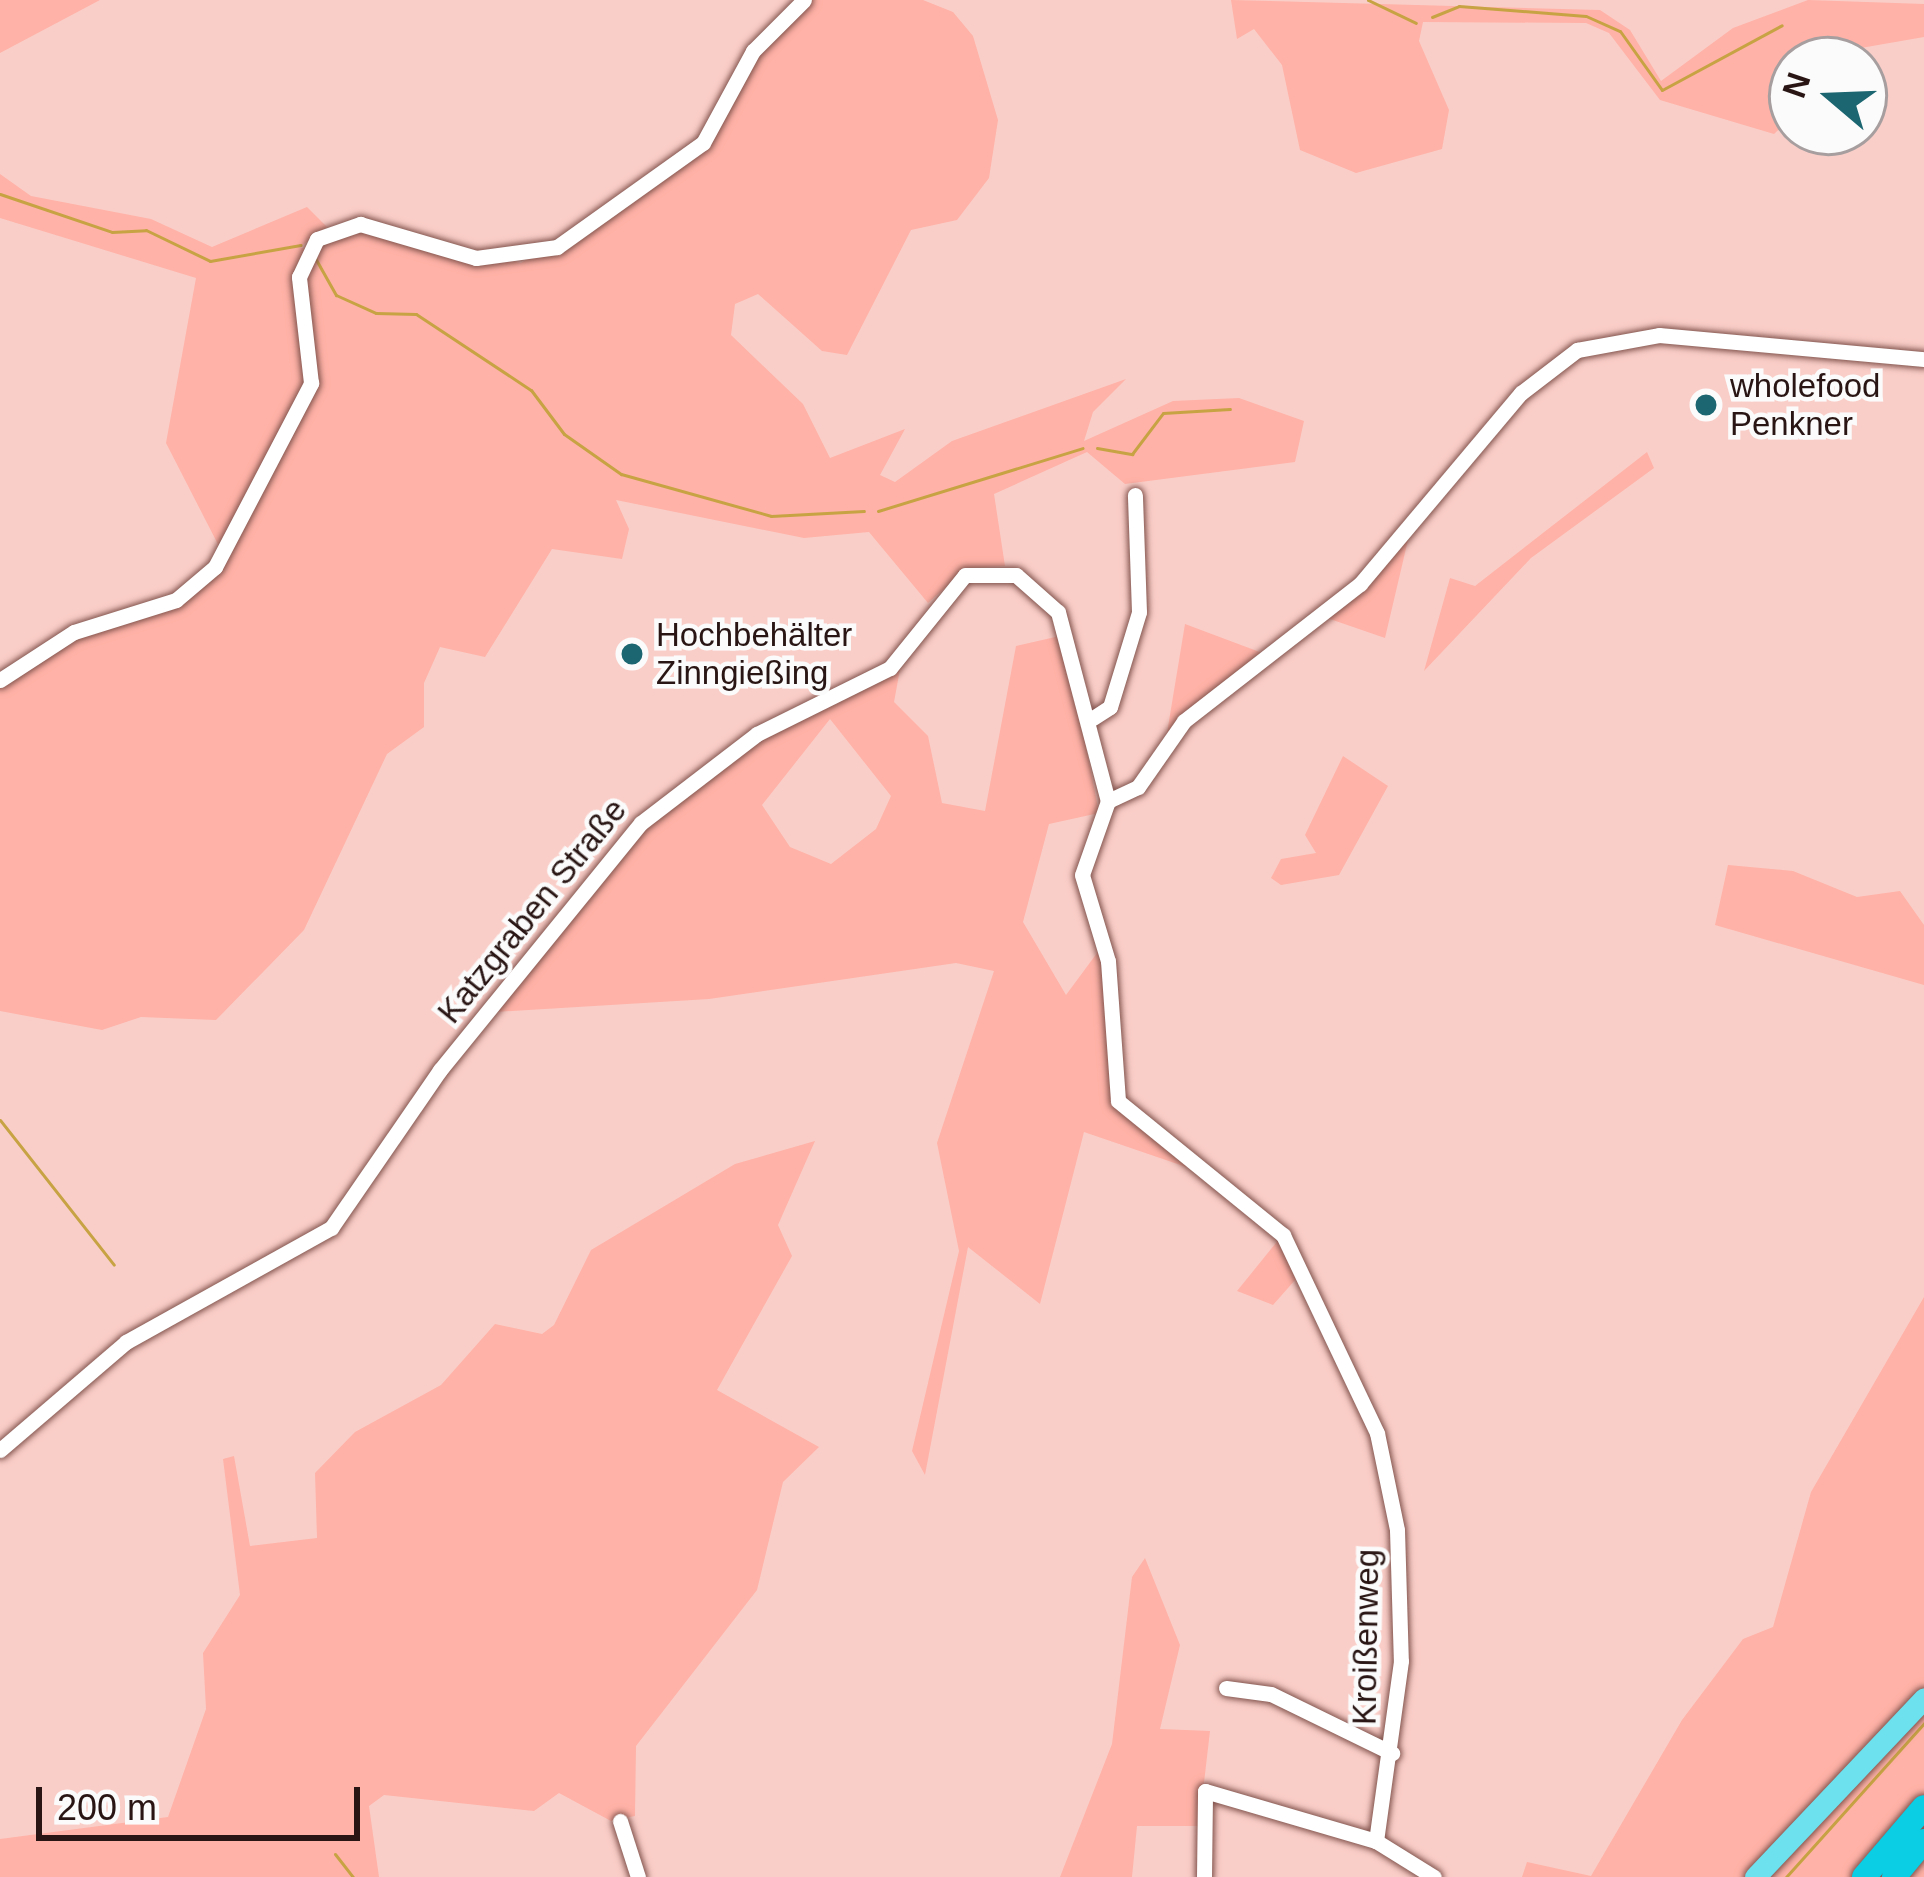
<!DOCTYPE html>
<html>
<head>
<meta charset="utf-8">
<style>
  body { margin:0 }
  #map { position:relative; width:1924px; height:1877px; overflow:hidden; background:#facec8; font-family:Helvetica,sans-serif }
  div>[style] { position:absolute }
  .green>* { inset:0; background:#ffb2a7 }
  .stream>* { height:3px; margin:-1.5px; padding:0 1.5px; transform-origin:1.5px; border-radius:1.5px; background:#c7a344 }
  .roads { filter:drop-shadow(0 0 3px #82544d) drop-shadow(0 0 3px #82544d) }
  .minor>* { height:15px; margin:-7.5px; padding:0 7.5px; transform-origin:7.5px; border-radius:7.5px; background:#fff }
  .major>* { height:21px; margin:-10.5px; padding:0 10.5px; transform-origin:10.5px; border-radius:10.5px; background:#6de1ee }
  .highway>* { height:24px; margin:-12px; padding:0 12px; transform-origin:12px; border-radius:12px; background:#0bcde3 }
  .dots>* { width:33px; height:33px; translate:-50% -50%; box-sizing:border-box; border:6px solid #fbfbfb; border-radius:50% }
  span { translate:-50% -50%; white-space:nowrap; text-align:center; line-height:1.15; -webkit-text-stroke:9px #fbfbfb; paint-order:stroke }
  .poi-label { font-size:33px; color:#291614 }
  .left { translate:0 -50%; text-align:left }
  .street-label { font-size:33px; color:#291614 }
  .north { position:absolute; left:1768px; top:36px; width:120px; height:120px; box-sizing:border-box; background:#fbfbfb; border:3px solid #a79f9f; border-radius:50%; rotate:289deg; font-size:33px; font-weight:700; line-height:48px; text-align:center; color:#291614 }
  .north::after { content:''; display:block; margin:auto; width:42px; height:54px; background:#1b6670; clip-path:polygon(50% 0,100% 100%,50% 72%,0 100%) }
  .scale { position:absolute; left:36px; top:1787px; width:324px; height:54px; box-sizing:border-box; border:6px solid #291614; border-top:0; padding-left:15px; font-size:36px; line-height:42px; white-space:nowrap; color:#291614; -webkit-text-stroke:9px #fbfbfb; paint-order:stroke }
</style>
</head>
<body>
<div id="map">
  <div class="green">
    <div style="clip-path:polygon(0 0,100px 0,0 53px)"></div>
    <div style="clip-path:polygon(809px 0,923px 0,953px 12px,973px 36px,998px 120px,989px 178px,957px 220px,911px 230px,847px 355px,822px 351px,758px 294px,735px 304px,731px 335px,803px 404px,830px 458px,905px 429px,880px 475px,895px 482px,952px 441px,1126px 379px,1093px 412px,1084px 441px,1173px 401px,1239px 398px,1304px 421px,1295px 462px,1125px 484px,1087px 452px,994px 494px,1005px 566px,967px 568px,928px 603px,869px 532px,804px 538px,616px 500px,629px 529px,622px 559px,552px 549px,485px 657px,440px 647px,424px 683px,424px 727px,387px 754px,304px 930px,216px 1020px,141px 1017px,102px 1030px,0 1011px,0 685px,73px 635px,155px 611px,225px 558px,166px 443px,196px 278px,0 218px,0 174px,31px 196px,151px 219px,212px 247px,307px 207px,327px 227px,300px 247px,310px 251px,353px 228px,521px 263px,692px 161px,745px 71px)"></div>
    <div style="clip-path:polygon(1231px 0,1600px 10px,1630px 30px,1661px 81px,1733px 28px,1808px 0,1924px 4px,1924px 37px,1792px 60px,1792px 117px,1774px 134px,1660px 100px,1609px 33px,1586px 23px,1423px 22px,1419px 41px,1449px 110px,1442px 149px,1356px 173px,1300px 150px,1282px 65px,1254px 29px,1237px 39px)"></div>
    <div style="clip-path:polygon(1647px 452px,1654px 468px,1531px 558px,1424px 671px,1450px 578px,1475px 586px)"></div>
    <div style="clip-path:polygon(1408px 540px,1385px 638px,1327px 618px,1379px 572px)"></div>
    <div style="clip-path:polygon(1185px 624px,1265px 654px,1167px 733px)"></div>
    <div style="clip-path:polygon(evenodd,1064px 635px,1099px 813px,1049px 824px,1023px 922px,1066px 995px,1100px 949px,1115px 1104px,1195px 1170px,1084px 1132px,1040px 1304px,968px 1247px,925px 1475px,912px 1451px,959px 1251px,937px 1143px,994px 971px,956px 963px,709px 999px,494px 1012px,639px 830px,759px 737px,901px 664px,894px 702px,928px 736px,942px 803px,985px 811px,1016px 646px,1064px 635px,830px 719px,891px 796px,876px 829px,831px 864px,790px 847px,762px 805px,830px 719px)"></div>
    <div style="clip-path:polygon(1343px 756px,1388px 786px,1339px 875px,1281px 885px,1271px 878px,1281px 859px,1316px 853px,1305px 835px)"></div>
    <div style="clip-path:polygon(1728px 865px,1793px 871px,1857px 897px,1900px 891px,1924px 925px,1924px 985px,1715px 925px)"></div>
    <div style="clip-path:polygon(815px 1141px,778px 1225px,792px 1256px,717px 1390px,819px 1447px,783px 1482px,757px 1590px,636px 1746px,635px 1816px,611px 1821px,559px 1793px,534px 1811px,384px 1795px,369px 1806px,379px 1877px,0 1877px,0 1839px,168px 1817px,206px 1709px,203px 1653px,240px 1595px,223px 1459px,234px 1456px,250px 1546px,317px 1538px,315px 1473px,355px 1432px,441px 1385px,495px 1324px,542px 1334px,554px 1325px,591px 1250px,735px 1164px)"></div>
    <div style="clip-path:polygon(1280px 1238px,1303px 1271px,1273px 1305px,1237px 1291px)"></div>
    <div style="clip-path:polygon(1924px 1297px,1924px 1877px,1522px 1877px,1527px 1862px,1591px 1876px,1682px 1720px,1743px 1639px,1773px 1627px,1811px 1492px)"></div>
    <div style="clip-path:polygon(1145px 1558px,1180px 1645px,1160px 1729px,1210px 1731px,1199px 1826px,1137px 1826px,1132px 1877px,1060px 1877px,1112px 1744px,1132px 1577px)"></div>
  </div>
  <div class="stream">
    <div style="left:1368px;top:0;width:53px;rotate:25.6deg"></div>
    <div style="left:1432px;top:17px;width:29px;rotate:-22deg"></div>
    <div style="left:1459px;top:6px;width:127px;rotate:4.5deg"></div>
    <div style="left:1586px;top:16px;width:37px;rotate:24deg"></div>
    <div style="left:1620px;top:31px;width:72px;rotate:54.6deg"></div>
    <div style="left:1662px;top:90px;width:136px;rotate:-28.4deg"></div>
    <div style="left:0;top:194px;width:118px;rotate:18.7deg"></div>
    <div style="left:112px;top:232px;width:34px;rotate:-3deg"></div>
    <div style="left:146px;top:230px;width:71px;rotate:25.8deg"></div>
    <div style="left:210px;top:261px;width:92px;rotate:-10deg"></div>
    <div style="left:314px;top:256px;width:45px;rotate:60.6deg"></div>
    <div style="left:336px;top:295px;width:44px;rotate:24.2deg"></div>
    <div style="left:376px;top:313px;width:40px;rotate:1.4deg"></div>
    <div style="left:416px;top:314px;width:138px;rotate:33.5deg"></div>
    <div style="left:531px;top:390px;width:55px;rotate:53.1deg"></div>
    <div style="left:564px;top:434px;width:70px;rotate:35.1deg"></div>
    <div style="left:621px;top:474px;width:156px;rotate:15.6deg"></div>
    <div style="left:771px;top:516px;width:93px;rotate:-3.1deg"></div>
    <div style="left:1097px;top:448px;width:36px;rotate:10deg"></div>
    <div style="left:1132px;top:454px;width:51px;rotate:-52.9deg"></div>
    <div style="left:1163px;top:413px;width:67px;rotate:-3.4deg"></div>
    <div style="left:878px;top:511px;width:214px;rotate:-17.1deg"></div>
    <div style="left:0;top:1120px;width:184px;rotate:51.8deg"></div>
    <div style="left:335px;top:1854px;width:29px;rotate:52deg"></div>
    <div style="left:1786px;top:1877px;width:207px;rotate:-48.1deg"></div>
  </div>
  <div class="roads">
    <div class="minor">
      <div style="left:0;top:680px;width:88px;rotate:-33deg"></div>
      <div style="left:74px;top:632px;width:107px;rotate:-17.4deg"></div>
      <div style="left:176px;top:600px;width:51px;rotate:-40.2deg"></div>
      <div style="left:215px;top:567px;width:208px;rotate:-62.4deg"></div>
      <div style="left:311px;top:383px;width:107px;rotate:-96.5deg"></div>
      <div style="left:299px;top:277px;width:42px;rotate:-64.7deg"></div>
      <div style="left:317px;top:239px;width:46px;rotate:-19.2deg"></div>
      <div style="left:360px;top:224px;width:121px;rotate:16.3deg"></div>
      <div style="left:476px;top:258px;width:82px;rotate:-7.7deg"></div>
      <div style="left:557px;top:247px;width:179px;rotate:-35.5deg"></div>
      <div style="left:703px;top:143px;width:105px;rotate:-61.5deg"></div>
      <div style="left:753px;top:51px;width:72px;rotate:-45deg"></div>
      <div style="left:1093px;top:718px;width:20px;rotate:-33deg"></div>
      <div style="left:1110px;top:707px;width:99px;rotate:-73deg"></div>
      <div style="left:1139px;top:612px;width:117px;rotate:-92deg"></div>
      <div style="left:1108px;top:801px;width:78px;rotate:109.4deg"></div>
      <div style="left:1082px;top:875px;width:90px;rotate:73.2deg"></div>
      <div style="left:1108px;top:961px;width:140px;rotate:85.9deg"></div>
      <div style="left:1118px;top:1101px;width:213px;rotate:39.1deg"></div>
      <div style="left:1283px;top:1235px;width:219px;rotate:64.6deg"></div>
      <div style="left:1377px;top:1433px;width:99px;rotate:78.3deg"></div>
      <div style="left:1397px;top:1530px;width:131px;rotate:88.3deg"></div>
      <div style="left:1401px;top:1661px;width:182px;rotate:97.9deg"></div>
      <div style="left:1108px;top:801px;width:33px;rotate:-25deg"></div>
      <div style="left:1138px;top:787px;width:80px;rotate:-55.1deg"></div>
      <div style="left:1184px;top:721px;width:223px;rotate:-37.9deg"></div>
      <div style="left:1360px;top:584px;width:250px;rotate:-49.9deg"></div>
      <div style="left:1521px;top:393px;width:71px;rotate:-37.5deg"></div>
      <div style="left:1577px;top:350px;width:83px;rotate:-10.4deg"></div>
      <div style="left:1659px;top:335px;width:266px;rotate:5.2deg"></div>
      <div style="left:0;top:1450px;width:166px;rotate:-40.6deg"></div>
      <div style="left:126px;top:1342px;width:235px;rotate:-29.1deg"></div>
      <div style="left:331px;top:1228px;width:192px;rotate:-55.4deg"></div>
      <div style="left:440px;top:1070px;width:318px;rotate:-50.9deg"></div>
      <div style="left:641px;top:823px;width:146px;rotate:-37.5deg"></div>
      <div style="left:757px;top:734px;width:148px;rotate:-26.4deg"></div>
      <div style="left:890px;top:668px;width:119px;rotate:-51.1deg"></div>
      <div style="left:965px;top:575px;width:51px"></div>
      <div style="left:1016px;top:575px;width:56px;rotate:41.4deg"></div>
      <div style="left:1058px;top:612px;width:196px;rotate:75.2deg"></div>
      <div style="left:1226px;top:1688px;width:45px;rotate:7.6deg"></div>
      <div style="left:1271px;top:1694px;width:135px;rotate:26deg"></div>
      <div style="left:620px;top:1821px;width:59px;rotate:72.2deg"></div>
      <div style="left:1376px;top:1841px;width:68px;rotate:31.8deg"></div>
      <div style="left:1204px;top:1877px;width:86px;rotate:-89.3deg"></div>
      <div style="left:1205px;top:1791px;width:178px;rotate:16.3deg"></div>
    </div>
    <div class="major">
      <div style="left:1755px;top:1877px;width:246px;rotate:-46.6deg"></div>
    </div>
    <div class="highway">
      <div style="left:1864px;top:1877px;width:92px;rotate:-49.4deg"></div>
      <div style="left:1894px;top:1877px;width:47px;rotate:-50.2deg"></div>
    </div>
  </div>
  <div class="dots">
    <div style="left:1706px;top:405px;background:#1b6670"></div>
    <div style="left:632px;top:654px;background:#1b6670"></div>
  </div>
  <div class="poi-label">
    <span class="left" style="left:1730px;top:405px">wholefood<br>Penkner</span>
    <span class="left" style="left:656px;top:654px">Hochbehälter<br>Zinngießing</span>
  </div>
  <div class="street-label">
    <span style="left:532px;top:911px;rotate:-51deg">Katzgraben Straße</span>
    <span style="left:1366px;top:1637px;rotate:-89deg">Kroißenweg</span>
  </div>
  <div class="north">N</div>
  <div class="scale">200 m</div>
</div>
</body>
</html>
